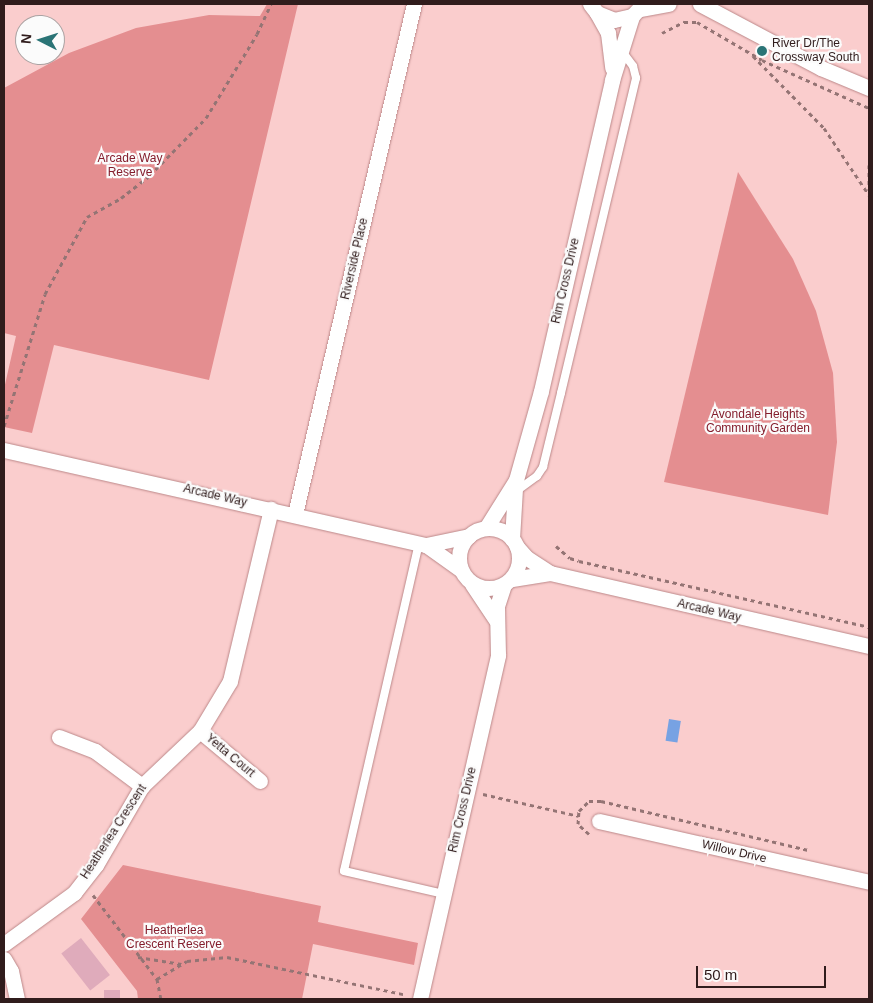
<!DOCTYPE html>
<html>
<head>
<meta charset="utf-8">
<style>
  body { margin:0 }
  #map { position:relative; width:873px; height:1003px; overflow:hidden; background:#facdcd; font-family:Arial,sans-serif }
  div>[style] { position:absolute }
  .green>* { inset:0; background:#e48e90 }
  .water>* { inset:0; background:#77a2e3; transform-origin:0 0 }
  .building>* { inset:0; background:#dfabbb; transform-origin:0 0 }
  .path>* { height:3px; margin-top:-1.5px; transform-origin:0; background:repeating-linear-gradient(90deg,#947474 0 4px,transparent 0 8px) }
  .roads { filter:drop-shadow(0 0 1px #bc8889) drop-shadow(0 0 1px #bc8889) }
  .service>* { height:8px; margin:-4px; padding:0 4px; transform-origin:4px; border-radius:4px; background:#fff }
  .minor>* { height:15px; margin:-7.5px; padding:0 7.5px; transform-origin:7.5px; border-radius:7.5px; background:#fff }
  .minor>.ring { margin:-7.5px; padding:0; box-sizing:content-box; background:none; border:15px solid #fff; border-radius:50% }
  .dots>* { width:14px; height:14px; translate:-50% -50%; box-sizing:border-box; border:2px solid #fbfbfb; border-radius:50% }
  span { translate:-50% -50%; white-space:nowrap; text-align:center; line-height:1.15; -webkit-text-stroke:4.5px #fbfbfb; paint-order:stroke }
  .poi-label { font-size:12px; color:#301c1c }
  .left { translate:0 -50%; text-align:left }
  .park-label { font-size:12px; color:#841d2c }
  .street-label { font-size:12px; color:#301c1c }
  .frame { position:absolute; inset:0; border:5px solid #301c1c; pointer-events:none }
  .north { position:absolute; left:15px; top:15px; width:50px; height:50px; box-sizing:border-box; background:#fbfbfb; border:1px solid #aaa2a2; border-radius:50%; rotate:275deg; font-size:14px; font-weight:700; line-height:20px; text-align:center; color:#301c1c }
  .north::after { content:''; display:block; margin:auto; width:18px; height:22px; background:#2a7476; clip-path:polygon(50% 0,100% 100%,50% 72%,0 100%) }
  .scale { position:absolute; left:696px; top:966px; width:130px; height:22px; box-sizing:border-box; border:2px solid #301c1c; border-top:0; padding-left:6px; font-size:15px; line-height:18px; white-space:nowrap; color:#301c1c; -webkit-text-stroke:4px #fbfbfb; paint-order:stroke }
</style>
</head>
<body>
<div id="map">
  <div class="green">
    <div style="clip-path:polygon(267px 4px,298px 4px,209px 380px,54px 345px,32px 433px,4px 427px,4px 389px,16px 336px,4px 333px,4px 88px,69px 53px,136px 28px,209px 15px,260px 16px)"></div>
    <div style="clip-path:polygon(738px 172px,793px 259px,816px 311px,833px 373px,837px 442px,828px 515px,664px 482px)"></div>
    <div style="clip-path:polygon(123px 865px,321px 906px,318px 922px,418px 943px,414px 965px,313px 944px,302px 999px,138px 999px,137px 991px,81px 919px)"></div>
  </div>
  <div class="water">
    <div style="left:669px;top:719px;width:12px;height:22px;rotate:9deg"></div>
  </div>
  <div class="building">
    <div style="left:81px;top:938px;width:47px;height:25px;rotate:52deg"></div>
    <div style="left:104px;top:990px;width:16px;height:9px"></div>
  </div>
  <div class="path">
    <div style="left:662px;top:33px;width:25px;rotate:-27deg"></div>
    <div style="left:684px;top:22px;width:13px"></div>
    <div style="left:697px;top:22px;width:75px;rotate:30.3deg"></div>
    <div style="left:762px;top:60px;width:117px;rotate:24.2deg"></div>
    <div style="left:753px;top:56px;width:101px;rotate:45.4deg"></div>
    <div style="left:824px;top:128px;width:81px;rotate:56.1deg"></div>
    <div style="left:869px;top:165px;width:25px;rotate:90deg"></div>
    <div style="left:4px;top:426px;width:138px;rotate:-72.7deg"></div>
    <div style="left:45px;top:294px;width:88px;rotate:-61.4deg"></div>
    <div style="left:87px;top:217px;width:39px;rotate:-29deg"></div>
    <div style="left:121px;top:198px;width:37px;rotate:-38deg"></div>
    <div style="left:150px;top:175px;width:80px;rotate:-45.5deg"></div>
    <div style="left:206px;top:118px;width:98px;rotate:-58.7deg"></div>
    <div style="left:257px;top:34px;width:33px;rotate:-65deg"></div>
    <div style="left:556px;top:546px;width:18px;rotate:41deg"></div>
    <div style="left:570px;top:558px;width:9px;rotate:18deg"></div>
    <div style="left:579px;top:561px;width:297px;rotate:12.8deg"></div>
    <div style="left:483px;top:794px;width:98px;rotate:12.9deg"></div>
    <div style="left:589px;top:834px;width:15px;rotate:-138deg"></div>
    <div style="left:578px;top:824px;width:13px;rotate:-86deg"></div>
    <div style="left:579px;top:811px;width:14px;rotate:-45deg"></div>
    <div style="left:589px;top:801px;width:12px"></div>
    <div style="left:601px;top:801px;width:214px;rotate:13.3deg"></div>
    <div style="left:93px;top:895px;width:106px;rotate:52.7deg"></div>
    <div style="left:157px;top:979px;width:20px;rotate:79deg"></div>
    <div style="left:138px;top:957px;width:44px;rotate:9.2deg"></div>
    <div style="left:157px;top:979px;width:35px;rotate:-31deg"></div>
    <div style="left:187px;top:961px;width:40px;rotate:-5.7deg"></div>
    <div style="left:227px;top:957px;width:180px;rotate:11.9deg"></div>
  </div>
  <div class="roads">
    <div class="service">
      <div style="left:515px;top:492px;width:27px;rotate:-36deg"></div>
      <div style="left:537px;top:476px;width:11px;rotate:-56deg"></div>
      <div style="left:543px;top:467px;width:76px;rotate:-76.3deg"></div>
      <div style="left:561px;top:393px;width:324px;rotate:-76.6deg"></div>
      <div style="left:636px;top:78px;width:12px;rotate:-104deg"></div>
      <div style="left:633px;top:66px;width:20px;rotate:-127deg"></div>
      <div style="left:419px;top:543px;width:336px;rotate:102.9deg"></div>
      <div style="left:344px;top:871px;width:103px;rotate:13deg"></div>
    </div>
    <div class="minor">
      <div style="left:590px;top:4px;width:11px;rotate:52deg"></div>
      <div style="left:597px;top:13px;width:18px;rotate:22deg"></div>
      <div style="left:614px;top:20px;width:18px;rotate:-13deg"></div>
      <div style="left:632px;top:16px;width:16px;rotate:-47deg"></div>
      <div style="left:700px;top:4px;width:137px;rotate:27.9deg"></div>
      <div style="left:821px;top:68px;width:52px;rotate:22.6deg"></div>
      <div style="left:640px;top:9px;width:29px;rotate:-10deg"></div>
      <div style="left:597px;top:13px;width:23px;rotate:61deg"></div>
      <div style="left:608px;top:33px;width:35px;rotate:83deg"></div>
      <div style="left:4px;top:450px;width:433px;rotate:12.7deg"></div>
      <div style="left:426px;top:545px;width:44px;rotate:-11.8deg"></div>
      <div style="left:295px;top:514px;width:524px;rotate:-76.87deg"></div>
      <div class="ring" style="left:459px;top:528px;width:45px;height:45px"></div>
      <div style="left:486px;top:528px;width:57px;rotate:-58deg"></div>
      <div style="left:516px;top:480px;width:92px;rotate:-74.3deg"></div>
      <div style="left:541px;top:391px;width:319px;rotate:-77.1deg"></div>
      <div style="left:612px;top:80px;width:67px;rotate:-72.6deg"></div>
      <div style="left:512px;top:539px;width:50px;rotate:-86.6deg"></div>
      <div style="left:426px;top:545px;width:43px;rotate:35.5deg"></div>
      <div style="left:517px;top:547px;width:15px;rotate:48deg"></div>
      <div style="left:527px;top:558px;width:27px;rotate:33deg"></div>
      <div style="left:550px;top:573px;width:327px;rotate:12.9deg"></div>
      <div style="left:512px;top:579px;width:38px;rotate:-9deg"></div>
      <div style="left:472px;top:584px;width:43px;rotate:56.3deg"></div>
      <div style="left:200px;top:731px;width:78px;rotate:39.8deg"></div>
      <div style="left:59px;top:737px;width:39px;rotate:21deg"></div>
      <div style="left:95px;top:751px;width:59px;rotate:36.7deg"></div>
      <div style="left:599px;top:821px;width:277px;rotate:12.7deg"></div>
      <div style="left:4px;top:944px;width:87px;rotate:-36.1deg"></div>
      <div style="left:74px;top:893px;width:36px;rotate:-52deg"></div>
      <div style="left:96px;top:865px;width:91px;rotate:-59.8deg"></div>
      <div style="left:142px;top:786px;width:80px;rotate:-43.5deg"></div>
      <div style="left:200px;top:731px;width:58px;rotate:-59deg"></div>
      <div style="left:230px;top:681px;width:177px;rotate:-76.6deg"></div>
      <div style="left:4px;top:959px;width:14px;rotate:60deg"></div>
      <div style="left:11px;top:971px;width:29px;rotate:78deg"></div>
      <div style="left:420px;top:999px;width:353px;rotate:-77.2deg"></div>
      <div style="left:498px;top:655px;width:49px;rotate:-91.2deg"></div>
      <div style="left:497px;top:606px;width:22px;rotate:-72deg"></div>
    </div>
  </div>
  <div class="dots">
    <div style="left:762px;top:51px;background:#2a7476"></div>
  </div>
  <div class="poi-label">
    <span class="left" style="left:772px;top:51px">River Dr/The<br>Crossway South</span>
  </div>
  <div class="park-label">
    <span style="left:130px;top:166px">Arcade Way<br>Reserve</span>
    <span style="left:758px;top:422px">Avondale Heights<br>Community Garden</span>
    <span style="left:174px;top:938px">Heatherlea<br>Crescent Reserve</span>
  </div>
  <div class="street-label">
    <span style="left:355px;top:259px;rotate:-77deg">Riverside Place</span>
    <span style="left:566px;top:281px;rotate:-77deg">Rim Cross Drive</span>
    <span style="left:215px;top:496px;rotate:13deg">Arcade Way</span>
    <span style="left:709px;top:611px;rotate:13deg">Arcade Way</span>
    <span style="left:230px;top:756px;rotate:40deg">Yetta Court</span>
    <span style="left:463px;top:810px;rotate:-77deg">Rim Cross Drive</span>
    <span style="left:114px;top:832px;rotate:-57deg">Heatherlea Crescent</span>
    <span style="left:734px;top:852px;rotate:13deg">Willow Drive</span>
  </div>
  <div class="frame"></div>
  <div class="north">N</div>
  <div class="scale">50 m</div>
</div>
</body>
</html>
